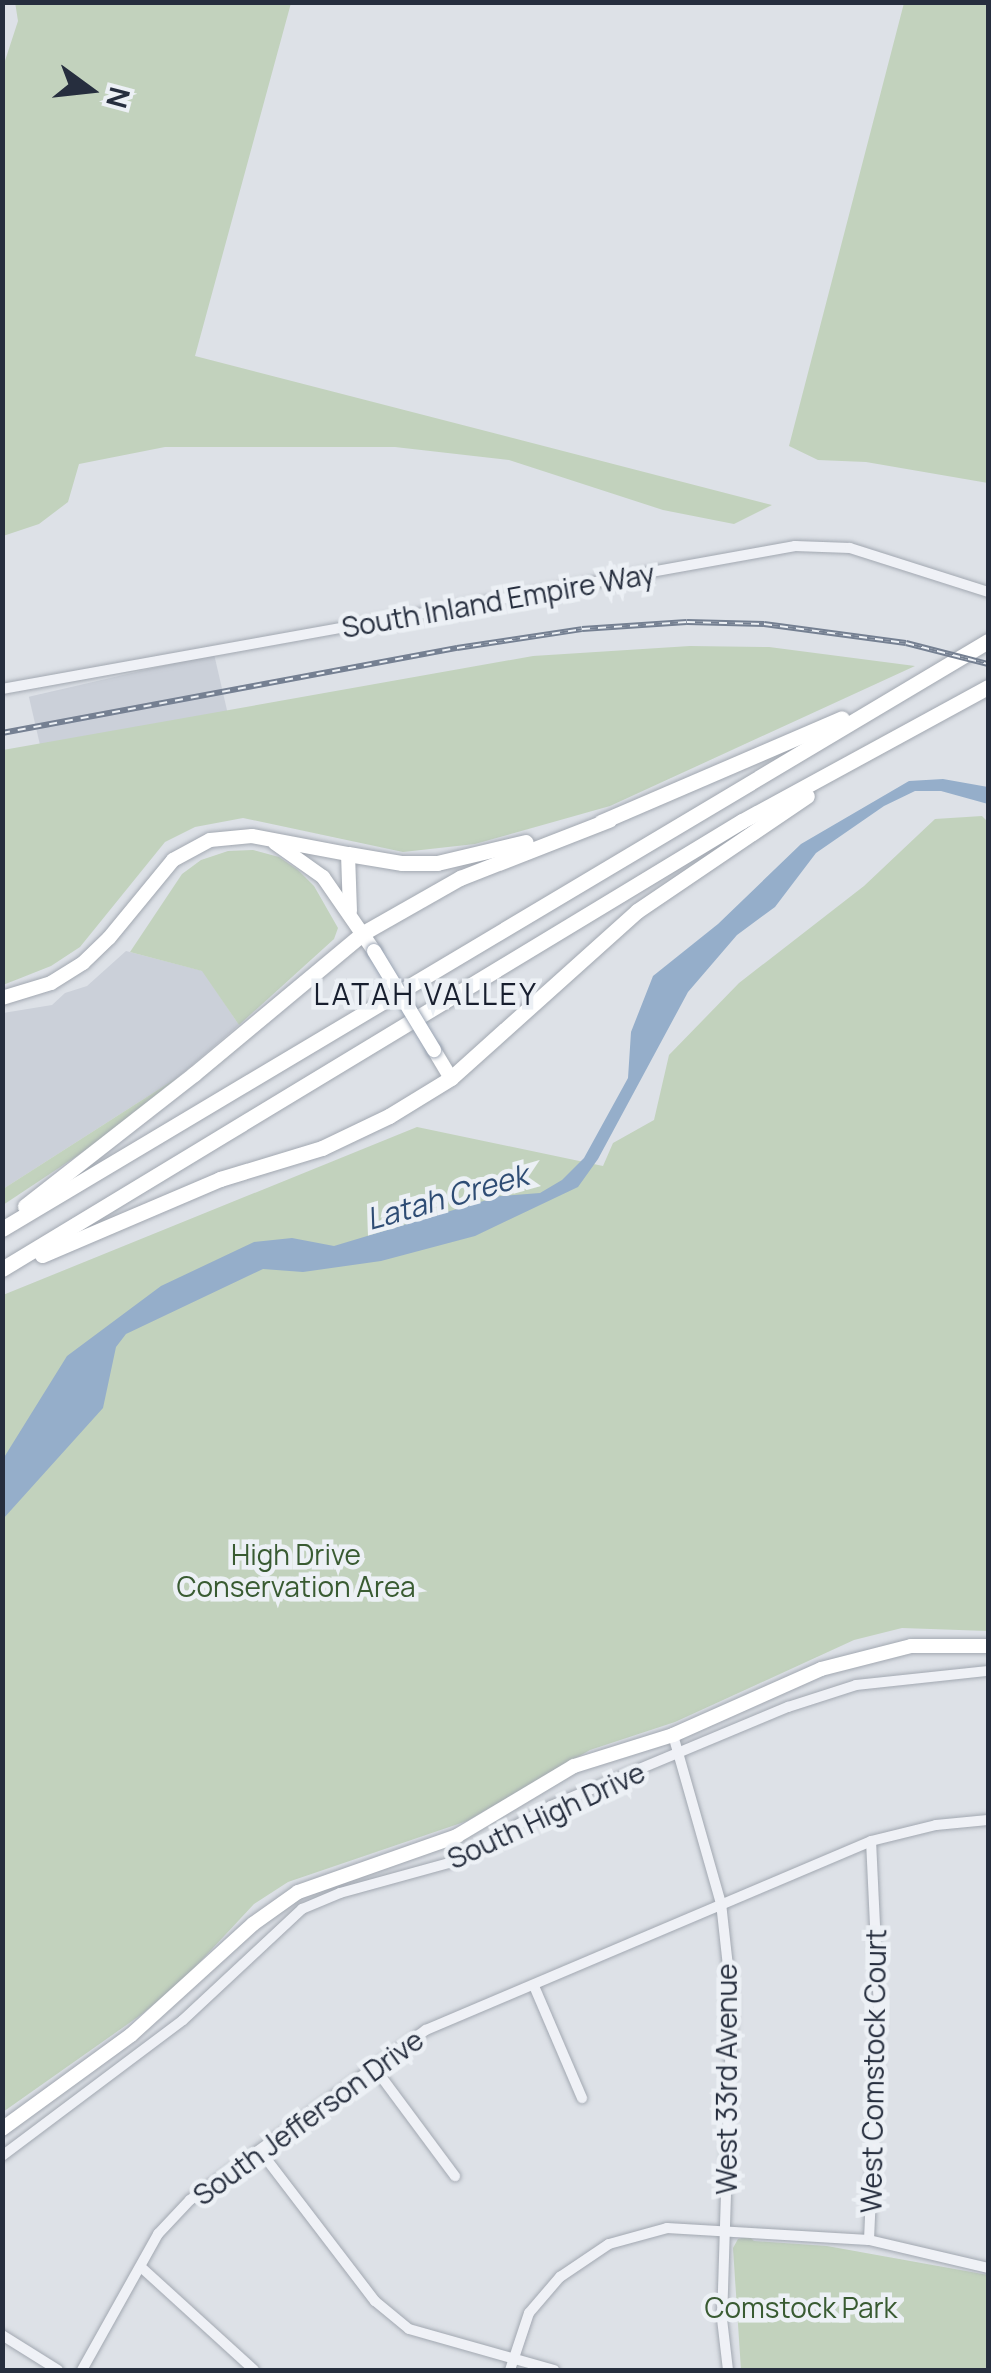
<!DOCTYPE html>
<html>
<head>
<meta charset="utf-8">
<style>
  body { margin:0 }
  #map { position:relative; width:991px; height:2373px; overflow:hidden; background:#dde1e7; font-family:Manrope,sans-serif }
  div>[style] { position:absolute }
  .built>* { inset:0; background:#cbd0d9; transform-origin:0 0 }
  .green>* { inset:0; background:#c2d2bd }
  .water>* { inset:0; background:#95aeca }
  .roads { filter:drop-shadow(0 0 2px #a2a8b1) drop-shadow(0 0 2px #a2a8b1) }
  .minor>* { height:10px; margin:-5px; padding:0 5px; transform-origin:5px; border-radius:5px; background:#eff1f6 }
  .major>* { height:14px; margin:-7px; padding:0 7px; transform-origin:7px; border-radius:7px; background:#fff }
  .highway>* { height:15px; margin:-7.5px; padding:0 7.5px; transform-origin:7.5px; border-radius:7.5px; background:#fff }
  .rail>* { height:6px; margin-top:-3px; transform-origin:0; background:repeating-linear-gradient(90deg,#ecf0f5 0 8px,#758092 0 16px); box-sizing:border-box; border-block:2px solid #758092 }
  .bridges { filter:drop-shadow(0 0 2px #9ba5b4) drop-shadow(0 0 2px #9ba5b4) }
  .major-bridge>* { height:14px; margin:-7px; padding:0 7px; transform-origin:7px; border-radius:7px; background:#fff }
  span { translate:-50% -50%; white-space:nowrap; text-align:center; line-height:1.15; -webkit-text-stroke:9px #ecf0f5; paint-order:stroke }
  .street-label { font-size:28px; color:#262e3e }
  .park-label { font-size:28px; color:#395b32 }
  .neighbourhood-label { font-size:30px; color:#181f2f; letter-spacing:2.5px }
  .water-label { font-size:30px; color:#2e4c74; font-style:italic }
  .frame { position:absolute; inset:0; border:5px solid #262e3e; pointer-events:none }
  .north { position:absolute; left:40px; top:40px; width:100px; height:100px; -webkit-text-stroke:8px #ecf0f5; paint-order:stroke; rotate:105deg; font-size:28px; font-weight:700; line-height:40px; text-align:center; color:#262e3e }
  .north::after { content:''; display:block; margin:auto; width:35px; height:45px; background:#262e3e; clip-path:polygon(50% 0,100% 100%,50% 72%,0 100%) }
</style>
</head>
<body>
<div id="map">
  <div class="built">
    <div style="left:214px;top:654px;width:64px;height:190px;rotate:77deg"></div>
    <div style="clip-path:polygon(126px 951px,203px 971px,239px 1025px,178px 1077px,3px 1189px,3px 1013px,52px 1005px,65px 993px,87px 986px)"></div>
  </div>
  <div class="green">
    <div style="clip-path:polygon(15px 2px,291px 3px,195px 356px,772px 505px,734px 524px,663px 510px,509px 460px,395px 447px,165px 447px,79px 464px,68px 502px,39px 524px,3px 536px,2px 70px,18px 21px)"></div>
    <div style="clip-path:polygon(904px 3px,988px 3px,988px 483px,866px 462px,818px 460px,789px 446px)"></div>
    <div style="clip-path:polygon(690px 646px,769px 647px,915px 666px,610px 806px,475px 844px,403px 852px,243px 818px,195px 827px,165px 842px,80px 947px,51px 966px,3px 985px,3px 750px,533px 656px)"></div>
    <div style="clip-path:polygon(982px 816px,988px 822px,988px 1631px,902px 1628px,854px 1640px,675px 1722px,590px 1750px,467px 1821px,288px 1882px,254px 1904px,184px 1979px,142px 2014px,3px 2112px,3px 1295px,417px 1127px,603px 1166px,613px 1143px,654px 1120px,669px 1055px,739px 983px,864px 886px,935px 819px)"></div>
    <div style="clip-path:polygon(253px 850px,279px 857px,298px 870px,314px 886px,338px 928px,334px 939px,239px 1025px,202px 971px,130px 952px,182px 874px,201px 860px,228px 851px)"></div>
    <div style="clip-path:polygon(178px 1077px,98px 1142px,3px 1205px,3px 1189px)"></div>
    <div style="clip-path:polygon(749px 2236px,754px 2241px,827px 2246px,988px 2275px,988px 2370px,741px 2370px,733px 2248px,738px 2239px)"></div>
  </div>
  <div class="water">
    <div style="clip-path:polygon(943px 779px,988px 787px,988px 804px,941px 791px,915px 791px,884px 806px,816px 853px,775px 907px,737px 935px,688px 992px,598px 1159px,578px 1187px,475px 1236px,381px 1261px,303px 1272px,263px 1269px,126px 1334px,116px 1347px,103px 1408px,3px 1519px,3px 1459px,67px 1356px,161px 1286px,254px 1242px,292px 1238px,334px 1246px,500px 1196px,540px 1193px,562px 1180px,584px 1158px,628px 1078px,631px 1032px,653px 976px,718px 924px,801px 844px,909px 781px)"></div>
  </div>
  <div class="roads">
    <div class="minor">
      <div style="left:2px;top:689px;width:806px;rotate:-10.22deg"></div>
      <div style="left:795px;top:546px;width:55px;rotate:2.1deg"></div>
      <div style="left:850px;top:548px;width:145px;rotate:17.7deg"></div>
      <div style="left:673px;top:1735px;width:175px;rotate:74.1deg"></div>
      <div style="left:721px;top:1903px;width:101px;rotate:83.7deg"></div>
      <div style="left:732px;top:2003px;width:316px;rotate:91.8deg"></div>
      <div style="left:722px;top:2319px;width:51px;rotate:83.3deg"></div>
      <div style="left:534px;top:1986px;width:122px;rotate:66.8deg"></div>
      <div style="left:374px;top:2067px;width:136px;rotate:53.4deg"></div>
      <div style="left:261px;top:2152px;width:188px;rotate:52.6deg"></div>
      <div style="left:375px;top:2301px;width:44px;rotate:39.5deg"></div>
      <div style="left:409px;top:2329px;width:151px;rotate:15.8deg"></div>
      <div style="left:2px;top:2156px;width:226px;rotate:-36.9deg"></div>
      <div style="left:183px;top:2020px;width:163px;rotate:-43deg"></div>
      <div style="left:302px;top:1909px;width:41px;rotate:-22.8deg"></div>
      <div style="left:340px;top:1893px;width:113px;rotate:-15.4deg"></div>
      <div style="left:449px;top:1863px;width:117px;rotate:-29.2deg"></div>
      <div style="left:551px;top:1806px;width:257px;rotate:-22.7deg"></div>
      <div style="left:788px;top:1707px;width:71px;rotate:-17.9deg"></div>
      <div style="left:856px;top:1685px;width:133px;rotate:-6.1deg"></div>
      <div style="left:869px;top:2240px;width:230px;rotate:-87.5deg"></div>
      <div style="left:879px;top:2010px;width:169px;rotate:-92.7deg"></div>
      <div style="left:142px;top:2268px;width:151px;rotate:42.3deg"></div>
      <div style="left:2px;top:2335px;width:66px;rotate:32deg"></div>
      <div style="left:82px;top:2370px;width:156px;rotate:-60.8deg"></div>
      <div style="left:158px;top:2234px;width:47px;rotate:-46.7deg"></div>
      <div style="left:190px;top:2200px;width:291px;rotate:-35.8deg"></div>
      <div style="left:426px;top:2030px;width:483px;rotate:-23deg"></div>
      <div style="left:871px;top:1841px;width:67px;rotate:-13.8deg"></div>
      <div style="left:936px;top:1825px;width:52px;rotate:-5.5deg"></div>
      <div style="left:510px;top:2370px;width:60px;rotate:-71.6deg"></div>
      <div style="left:529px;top:2313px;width:48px;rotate:-49.3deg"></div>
      <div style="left:560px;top:2277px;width:59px;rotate:-34deg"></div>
      <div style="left:609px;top:2244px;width:60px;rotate:-15.4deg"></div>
      <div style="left:667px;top:2228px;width:202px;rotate:3.4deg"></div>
      <div style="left:869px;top:2240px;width:122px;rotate:13.2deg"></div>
    </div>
    <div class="major">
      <div style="left:275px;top:843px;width:59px;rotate:35.3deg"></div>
      <div style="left:323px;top:877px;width:90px;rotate:55.4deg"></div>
      <div style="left:2px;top:998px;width:51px;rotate:-17deg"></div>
      <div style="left:51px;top:983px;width:38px;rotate:-32deg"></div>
      <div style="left:83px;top:963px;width:36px;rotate:-44deg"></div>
      <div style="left:109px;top:938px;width:101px;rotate:-50.6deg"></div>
      <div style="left:173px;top:860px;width:42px;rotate:-28.4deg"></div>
      <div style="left:210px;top:840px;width:42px;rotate:-5.4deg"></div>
      <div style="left:252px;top:836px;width:98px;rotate:10.6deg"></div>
      <div style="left:348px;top:854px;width:57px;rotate:88deg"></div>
      <div style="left:434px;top:1050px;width:33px;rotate:59deg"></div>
      <div style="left:2px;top:2129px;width:160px;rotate:-36.1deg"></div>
      <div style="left:131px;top:2035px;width:165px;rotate:-42.3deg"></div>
      <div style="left:253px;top:1924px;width:55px;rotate:-35.4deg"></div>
      <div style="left:298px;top:1892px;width:169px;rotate:-19.4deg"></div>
      <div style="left:457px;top:1836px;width:136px;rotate:-30.9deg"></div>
      <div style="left:574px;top:1766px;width:104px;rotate:-17.4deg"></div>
      <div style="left:673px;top:1735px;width:162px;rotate:-24deg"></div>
      <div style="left:821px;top:1669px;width:93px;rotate:-14.3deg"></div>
      <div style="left:911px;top:1646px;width:77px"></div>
    </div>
    <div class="highway">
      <div style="left:601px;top:822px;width:262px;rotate:-23.3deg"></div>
      <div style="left:348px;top:854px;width:55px;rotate:9.5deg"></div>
      <div style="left:402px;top:863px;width:35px"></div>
      <div style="left:437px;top:863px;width:91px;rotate:-13.3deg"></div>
      <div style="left:25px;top:1206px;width:214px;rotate:-38deg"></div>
      <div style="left:194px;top:1074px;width:220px;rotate:-39.8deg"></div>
      <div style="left:363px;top:933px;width:112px;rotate:-29.6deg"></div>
      <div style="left:460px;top:878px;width:160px;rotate:-21.3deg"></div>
      <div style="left:2px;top:1229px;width:1148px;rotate:-30.81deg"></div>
      <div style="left:42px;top:1255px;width:194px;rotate:-23.1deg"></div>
      <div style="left:220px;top:1179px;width:107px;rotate:-16.9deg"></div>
      <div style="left:322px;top:1148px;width:74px;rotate:-25.5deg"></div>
      <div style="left:389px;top:1116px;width:73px;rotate:-31.5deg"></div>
      <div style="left:451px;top:1078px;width:250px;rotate:-41.9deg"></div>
      <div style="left:637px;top:911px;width:205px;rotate:-34.1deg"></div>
      <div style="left:2px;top:1269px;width:865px;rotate:-31.19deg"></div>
      <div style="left:742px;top:821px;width:280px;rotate:-28.6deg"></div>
    </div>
  </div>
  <div class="rail">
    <div style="left:2px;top:733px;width:463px;rotate:-10.6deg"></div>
    <div style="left:457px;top:648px;width:126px;rotate:-8.6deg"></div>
    <div style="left:582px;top:629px;width:105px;rotate:-3.8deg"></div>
    <div style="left:687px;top:622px;width:77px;rotate:1.5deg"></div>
    <div style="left:764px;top:624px;width:143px;rotate:7.6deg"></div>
    <div style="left:906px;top:643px;width:85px;rotate:14.4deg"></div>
  </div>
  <div class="bridges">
    <div class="major-bridge">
      <div style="left:374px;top:951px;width:116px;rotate:58.8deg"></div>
    </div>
  </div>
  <div class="street-label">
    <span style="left:498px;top:600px;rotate:-10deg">South Inland Empire Way</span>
    <span style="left:546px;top:1815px;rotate:-25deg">South High Drive</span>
    <span style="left:873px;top:2071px;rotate:-89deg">West Comstock Court</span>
    <span style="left:726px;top:2079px;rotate:-90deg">West 33rd Avenue</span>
    <span style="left:308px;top:2117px;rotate:-36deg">South Jefferson Drive</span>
  </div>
  <div class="park-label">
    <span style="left:296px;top:1570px">High Drive<br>Conservation Area</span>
    <span style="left:801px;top:2307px">Comstock Park</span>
  </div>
  <div class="neighbourhood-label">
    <span style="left:426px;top:994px">LATAH VALLEY</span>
  </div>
  <div class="water-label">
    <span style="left:447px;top:1197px;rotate:-16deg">Latah Creek</span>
  </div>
  <div class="frame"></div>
  <div class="north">N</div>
</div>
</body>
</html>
